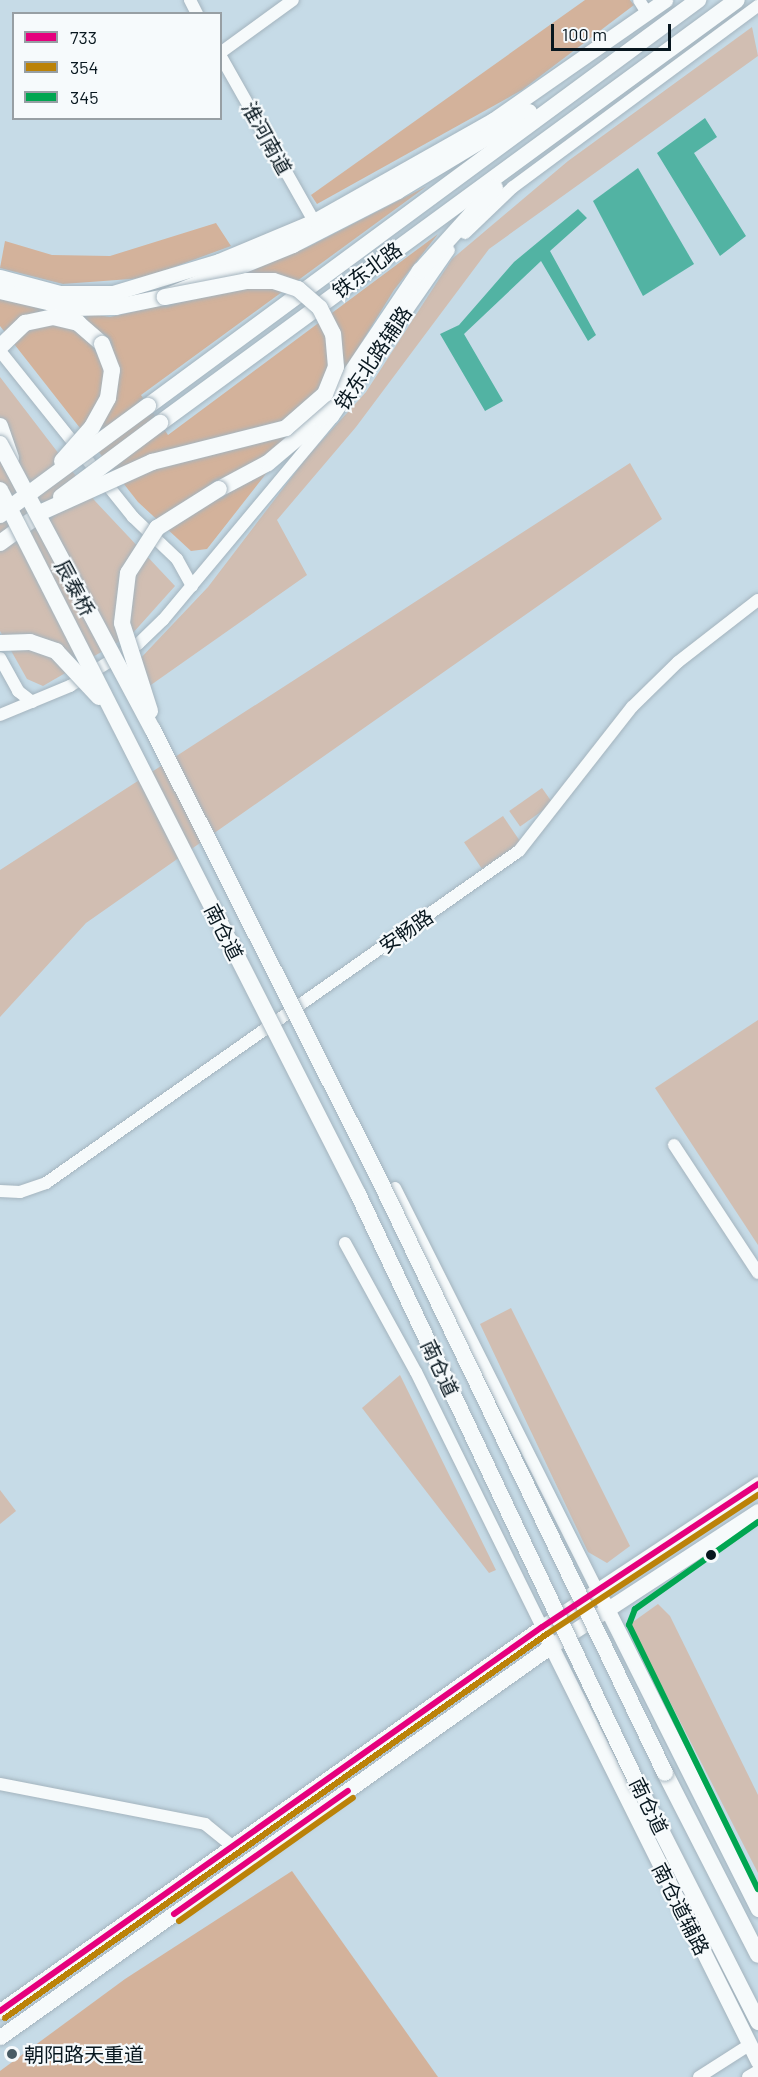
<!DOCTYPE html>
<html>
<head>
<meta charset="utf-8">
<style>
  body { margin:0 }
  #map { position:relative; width:758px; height:2077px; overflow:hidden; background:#c6dbe7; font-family:Barlow,"Noto Sans SC",sans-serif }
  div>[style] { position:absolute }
  .green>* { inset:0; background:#d1beb2; transform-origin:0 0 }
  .forest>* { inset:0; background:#d3b29b }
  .water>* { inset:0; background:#52b3a3 }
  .roads { filter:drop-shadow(0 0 2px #a4b4be) drop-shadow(0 0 2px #a4b4be) }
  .minor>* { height:12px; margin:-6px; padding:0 6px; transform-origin:6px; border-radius:6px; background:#f6fafb }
  .major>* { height:15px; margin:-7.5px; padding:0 7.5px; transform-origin:7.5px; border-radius:7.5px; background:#f6fafb }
  .highway>* { height:16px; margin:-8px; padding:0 8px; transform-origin:8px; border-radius:8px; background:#f6fafb }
  .bridges { filter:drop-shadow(0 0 2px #a4b4be) drop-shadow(0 0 2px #a4b4be) }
  .highway-bridge>* { height:16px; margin:-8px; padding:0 8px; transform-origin:8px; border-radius:8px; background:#f6fafb }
  .bus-1>* { height:6px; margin:-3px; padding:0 3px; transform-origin:3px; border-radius:3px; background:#e5007d }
  .bus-2>* { height:6px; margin:-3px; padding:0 3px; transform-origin:3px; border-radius:3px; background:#bb8208 }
  .bus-3>* { height:6px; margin:-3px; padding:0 3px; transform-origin:3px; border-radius:3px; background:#00a651 }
  .dots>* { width:16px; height:16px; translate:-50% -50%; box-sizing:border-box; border:3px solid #f6fafc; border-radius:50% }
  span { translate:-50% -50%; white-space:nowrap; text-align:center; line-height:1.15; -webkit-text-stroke:4.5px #f6fafc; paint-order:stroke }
  .street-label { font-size:20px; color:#08171f }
  .poi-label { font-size:20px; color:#08171f }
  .left { translate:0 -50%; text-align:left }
  .legend { position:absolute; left:12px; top:12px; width:210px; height:108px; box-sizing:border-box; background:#f6fafc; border:2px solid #979fa4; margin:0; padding:8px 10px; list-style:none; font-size:18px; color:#08171f }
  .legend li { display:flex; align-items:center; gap:12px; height:30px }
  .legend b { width:30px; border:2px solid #979fa4 }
  .scale { position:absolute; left:551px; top:24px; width:120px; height:27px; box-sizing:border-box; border:3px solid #08171f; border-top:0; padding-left:8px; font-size:18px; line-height:21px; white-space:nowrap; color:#08171f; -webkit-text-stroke:4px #f6fafc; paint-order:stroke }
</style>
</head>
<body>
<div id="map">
  <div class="green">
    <div style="clip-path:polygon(752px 27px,758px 56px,489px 249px,356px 427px,277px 520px,307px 575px,148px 687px,137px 662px,208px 587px,307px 457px,366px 392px,452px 259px,568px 161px)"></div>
    <div style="clip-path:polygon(0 377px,95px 501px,175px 586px,132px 634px,43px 686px,27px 679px,0 631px)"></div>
    <div style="clip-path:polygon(630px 463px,662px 519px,86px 923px,0 1017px,0 870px)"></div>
    <div style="left:542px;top:788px;width:19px;height:40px;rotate:55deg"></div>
    <div style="left:503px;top:816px;width:32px;height:47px;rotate:56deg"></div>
    <div style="clip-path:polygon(758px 1020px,758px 1245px,655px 1088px)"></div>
    <div style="clip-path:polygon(511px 1308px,630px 1546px,607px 1563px,588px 1552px,480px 1324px)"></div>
    <div style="clip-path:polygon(400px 1375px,496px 1570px,489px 1573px,362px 1408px)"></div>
    <div style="clip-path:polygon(0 1490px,16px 1511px,0 1524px)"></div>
    <div style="clip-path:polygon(658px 1604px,670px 1616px,758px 1795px,758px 1873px,630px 1624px)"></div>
  </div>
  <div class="forest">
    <div style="clip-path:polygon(585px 0,630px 0,634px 5px,522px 90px,317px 204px,311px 195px)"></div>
    <div style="clip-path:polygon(427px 186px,141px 395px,168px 435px,438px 234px,394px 290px,334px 387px,207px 549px,191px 551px,138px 502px,0 326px,0 299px,110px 317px,167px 304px,308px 247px)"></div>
    <div style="clip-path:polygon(216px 223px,231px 246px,144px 278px,63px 284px,0 268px,5px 241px,52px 255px,110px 256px)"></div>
    <div style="clip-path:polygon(292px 1871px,438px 2077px,0 2077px,0 2071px,125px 1979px)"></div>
  </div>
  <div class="water">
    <div style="clip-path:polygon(705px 118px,717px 137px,694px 153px,746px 236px,720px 256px,657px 153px)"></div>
    <div style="clip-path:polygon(638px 168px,694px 264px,643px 296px,593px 201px)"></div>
    <div style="clip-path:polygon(578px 209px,587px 218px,550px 251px,596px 335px,588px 341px,541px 261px,464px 334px,503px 401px,485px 411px,440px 334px,459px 325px,514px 262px)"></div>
  </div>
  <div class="roads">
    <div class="minor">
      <div style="left:190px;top:0;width:16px;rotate:63deg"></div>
      <div style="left:639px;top:0;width:15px;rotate:58deg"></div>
      <div style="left:220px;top:53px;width:90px;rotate:-36deg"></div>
      <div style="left:220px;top:55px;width:191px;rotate:60.5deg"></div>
      <div style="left:465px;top:233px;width:66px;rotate:-43.8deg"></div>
      <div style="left:513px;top:187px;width:305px;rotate:-36.5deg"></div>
      <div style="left:0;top:351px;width:213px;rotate:51.3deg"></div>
      <div style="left:133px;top:517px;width:61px;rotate:43.7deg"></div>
      <div style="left:177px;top:559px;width:31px;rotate:61deg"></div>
      <div style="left:0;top:658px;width:38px;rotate:61deg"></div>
      <div style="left:18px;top:691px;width:18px;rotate:38deg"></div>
      <div style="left:0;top:715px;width:76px;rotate:-22.5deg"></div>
      <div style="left:70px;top:686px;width:80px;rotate:-31.7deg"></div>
      <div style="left:138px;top:644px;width:35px;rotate:-44deg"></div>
      <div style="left:163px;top:620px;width:265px;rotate:-50.1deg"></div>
      <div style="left:333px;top:417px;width:203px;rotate:-55.2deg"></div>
      <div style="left:674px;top:1145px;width:153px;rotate:56.7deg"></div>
      <div style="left:395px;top:1188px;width:451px;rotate:63.3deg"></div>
      <div style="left:0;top:1191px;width:20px;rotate:3deg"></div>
      <div style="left:20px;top:1192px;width:28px;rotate:-19deg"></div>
      <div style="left:46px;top:1183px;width:578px;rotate:-35.07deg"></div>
      <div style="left:519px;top:851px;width:183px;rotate:-51.9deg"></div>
      <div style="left:632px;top:707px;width:64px;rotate:-44.4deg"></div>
      <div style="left:678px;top:662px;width:101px;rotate:-37.8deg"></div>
      <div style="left:345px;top:1243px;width:147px;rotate:61.2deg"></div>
      <div style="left:416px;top:1372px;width:284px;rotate:63.7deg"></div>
      <div style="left:0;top:1784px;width:209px;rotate:11deg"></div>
      <div style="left:205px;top:1824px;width:32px;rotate:39deg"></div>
      <div style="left:699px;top:2077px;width:59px;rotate:-32.6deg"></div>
      <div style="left:748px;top:2077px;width:12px;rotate:-31deg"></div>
    </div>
    <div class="major">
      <div style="left:0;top:277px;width:62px;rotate:14.9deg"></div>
      <div style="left:60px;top:293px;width:53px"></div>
      <div style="left:113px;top:293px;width:111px;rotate:-16.8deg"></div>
      <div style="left:219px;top:261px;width:103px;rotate:-22.8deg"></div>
      <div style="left:314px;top:221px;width:206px;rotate:-29.4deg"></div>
      <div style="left:493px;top:120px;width:210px;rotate:-34.9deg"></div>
      <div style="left:603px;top:1601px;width:345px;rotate:63.3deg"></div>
      <div style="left:547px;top:1638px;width:473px;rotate:63.5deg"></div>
      <div style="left:0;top:2011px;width:664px;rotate:-35.32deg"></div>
      <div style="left:542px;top:1627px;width:259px;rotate:-33.5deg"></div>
      <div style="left:0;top:2037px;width:676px;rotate:-35.36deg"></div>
      <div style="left:551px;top:1646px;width:247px;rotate:-33.1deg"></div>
    </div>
    <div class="highway">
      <div style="left:0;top:291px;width:75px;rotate:13.1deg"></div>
      <div style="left:73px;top:308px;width:43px;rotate:-1.3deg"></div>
      <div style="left:116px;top:307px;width:50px;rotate:-11.5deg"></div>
      <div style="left:165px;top:297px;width:138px;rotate:-22.1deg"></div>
      <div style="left:293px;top:245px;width:118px;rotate:-27.2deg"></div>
      <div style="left:398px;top:191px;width:153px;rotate:-31.1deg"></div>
      <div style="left:0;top:347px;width:35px;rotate:-44deg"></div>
      <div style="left:25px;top:323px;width:29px;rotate:-12deg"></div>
      <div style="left:53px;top:317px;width:26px;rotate:13deg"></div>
      <div style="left:78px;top:323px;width:32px;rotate:41deg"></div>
      <div style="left:148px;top:406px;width:684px;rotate:-36.43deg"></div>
      <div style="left:160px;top:423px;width:715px;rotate:-36.25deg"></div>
      <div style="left:0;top:426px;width:34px;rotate:71deg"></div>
      <div style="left:219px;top:489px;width:55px;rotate:-28deg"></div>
      <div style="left:268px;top:463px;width:68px;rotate:-40.2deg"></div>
      <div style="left:320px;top:419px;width:179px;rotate:-56deg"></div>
      <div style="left:420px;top:271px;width:112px;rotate:-47.9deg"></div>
      <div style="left:0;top:543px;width:54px;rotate:-36deg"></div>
      <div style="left:665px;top:1773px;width:204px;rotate:62.9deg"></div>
      <div style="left:638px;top:1785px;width:266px;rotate:63.1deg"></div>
    </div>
  </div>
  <div class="bridges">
    <div class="highway-bridge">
      <div style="left:0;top:444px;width:324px;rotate:61.9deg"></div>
      <div style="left:153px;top:730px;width:503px;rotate:63.28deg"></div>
      <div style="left:379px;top:1179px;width:659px;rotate:64.29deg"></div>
      <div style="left:62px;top:461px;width:45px;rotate:-48.6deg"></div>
      <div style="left:92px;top:427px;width:33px;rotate:-61deg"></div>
      <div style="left:108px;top:398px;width:28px;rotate:-82deg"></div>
      <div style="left:112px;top:370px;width:28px;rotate:-111deg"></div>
      <div style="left:0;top:490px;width:790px;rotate:63.05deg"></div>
      <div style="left:358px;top:1194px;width:654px;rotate:64.65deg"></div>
      <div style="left:61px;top:497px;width:124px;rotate:-36.8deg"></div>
      <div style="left:44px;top:511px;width:119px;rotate:-24.4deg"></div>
      <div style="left:152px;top:462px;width:138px;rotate:-14.2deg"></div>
      <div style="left:286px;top:428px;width:52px;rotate:-41.1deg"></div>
      <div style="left:325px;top:394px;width:29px;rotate:-68deg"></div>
      <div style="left:336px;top:367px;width:33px;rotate:-95deg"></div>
      <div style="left:333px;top:334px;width:29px;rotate:-117deg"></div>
      <div style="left:320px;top:308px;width:29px;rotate:-139deg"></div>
      <div style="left:298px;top:289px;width:26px;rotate:-162deg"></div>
      <div style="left:273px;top:281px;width:26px;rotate:180deg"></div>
      <div style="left:247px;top:281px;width:84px;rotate:169deg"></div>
      <div style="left:0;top:515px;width:184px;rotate:-36.4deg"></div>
      <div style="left:0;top:643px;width:30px;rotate:-2deg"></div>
      <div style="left:30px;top:642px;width:28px;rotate:19deg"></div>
      <div style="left:56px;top:651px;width:63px;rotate:46.9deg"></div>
      <div style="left:150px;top:711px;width:92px;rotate:-107.7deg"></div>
      <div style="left:122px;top:623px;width:50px;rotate:-83.2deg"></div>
      <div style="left:128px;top:573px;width:54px;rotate:-57.2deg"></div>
      <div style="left:157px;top:528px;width:73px;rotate:-32.2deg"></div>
    </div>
  </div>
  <div class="bus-1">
    <div style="left:174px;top:1914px;width:213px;rotate:-35.3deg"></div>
    <div style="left:0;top:2011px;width:664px;rotate:-35.32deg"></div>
    <div style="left:542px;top:1627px;width:259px;rotate:-33.5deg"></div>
  </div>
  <div class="bus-2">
    <div style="left:179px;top:1921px;width:213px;rotate:-35.3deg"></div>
    <div style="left:5px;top:2018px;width:664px;rotate:-35.32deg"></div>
    <div style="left:547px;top:1634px;width:253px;rotate:-33.4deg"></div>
  </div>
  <div class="bus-3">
    <div style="left:758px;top:1522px;width:151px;rotate:144.7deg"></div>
    <div style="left:635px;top:1609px;width:17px;rotate:111deg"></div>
    <div style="left:629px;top:1625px;width:294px;rotate:64deg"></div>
  </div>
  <div class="dots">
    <div style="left:711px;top:1555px;background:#08171f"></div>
    <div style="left:12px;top:2054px;background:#4a5c65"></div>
  </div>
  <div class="street-label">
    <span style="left:267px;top:138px;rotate:61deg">淮河南道</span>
    <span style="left:367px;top:270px;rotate:-36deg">铁东北路</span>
    <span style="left:373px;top:358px;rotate:-56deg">铁东北路辅路</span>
    <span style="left:75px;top:588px;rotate:62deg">辰泰桥</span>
    <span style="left:406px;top:931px;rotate:-35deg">安畅路</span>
    <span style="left:224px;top:932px;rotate:63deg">南仓道</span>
    <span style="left:440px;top:1368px;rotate:65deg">南仓道</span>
    <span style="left:649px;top:1806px;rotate:64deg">南仓道</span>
    <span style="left:681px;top:1909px;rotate:63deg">南仓道辅路</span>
  </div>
  <div class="poi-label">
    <span class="left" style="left:24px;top:2054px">朝阳路天重道</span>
  </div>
  <ul class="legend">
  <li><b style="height:8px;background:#e5007d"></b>733</li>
  <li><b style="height:8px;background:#bb8208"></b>354</li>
  <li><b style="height:8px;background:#00a651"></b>345</li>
  </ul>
  <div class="scale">100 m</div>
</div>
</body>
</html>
